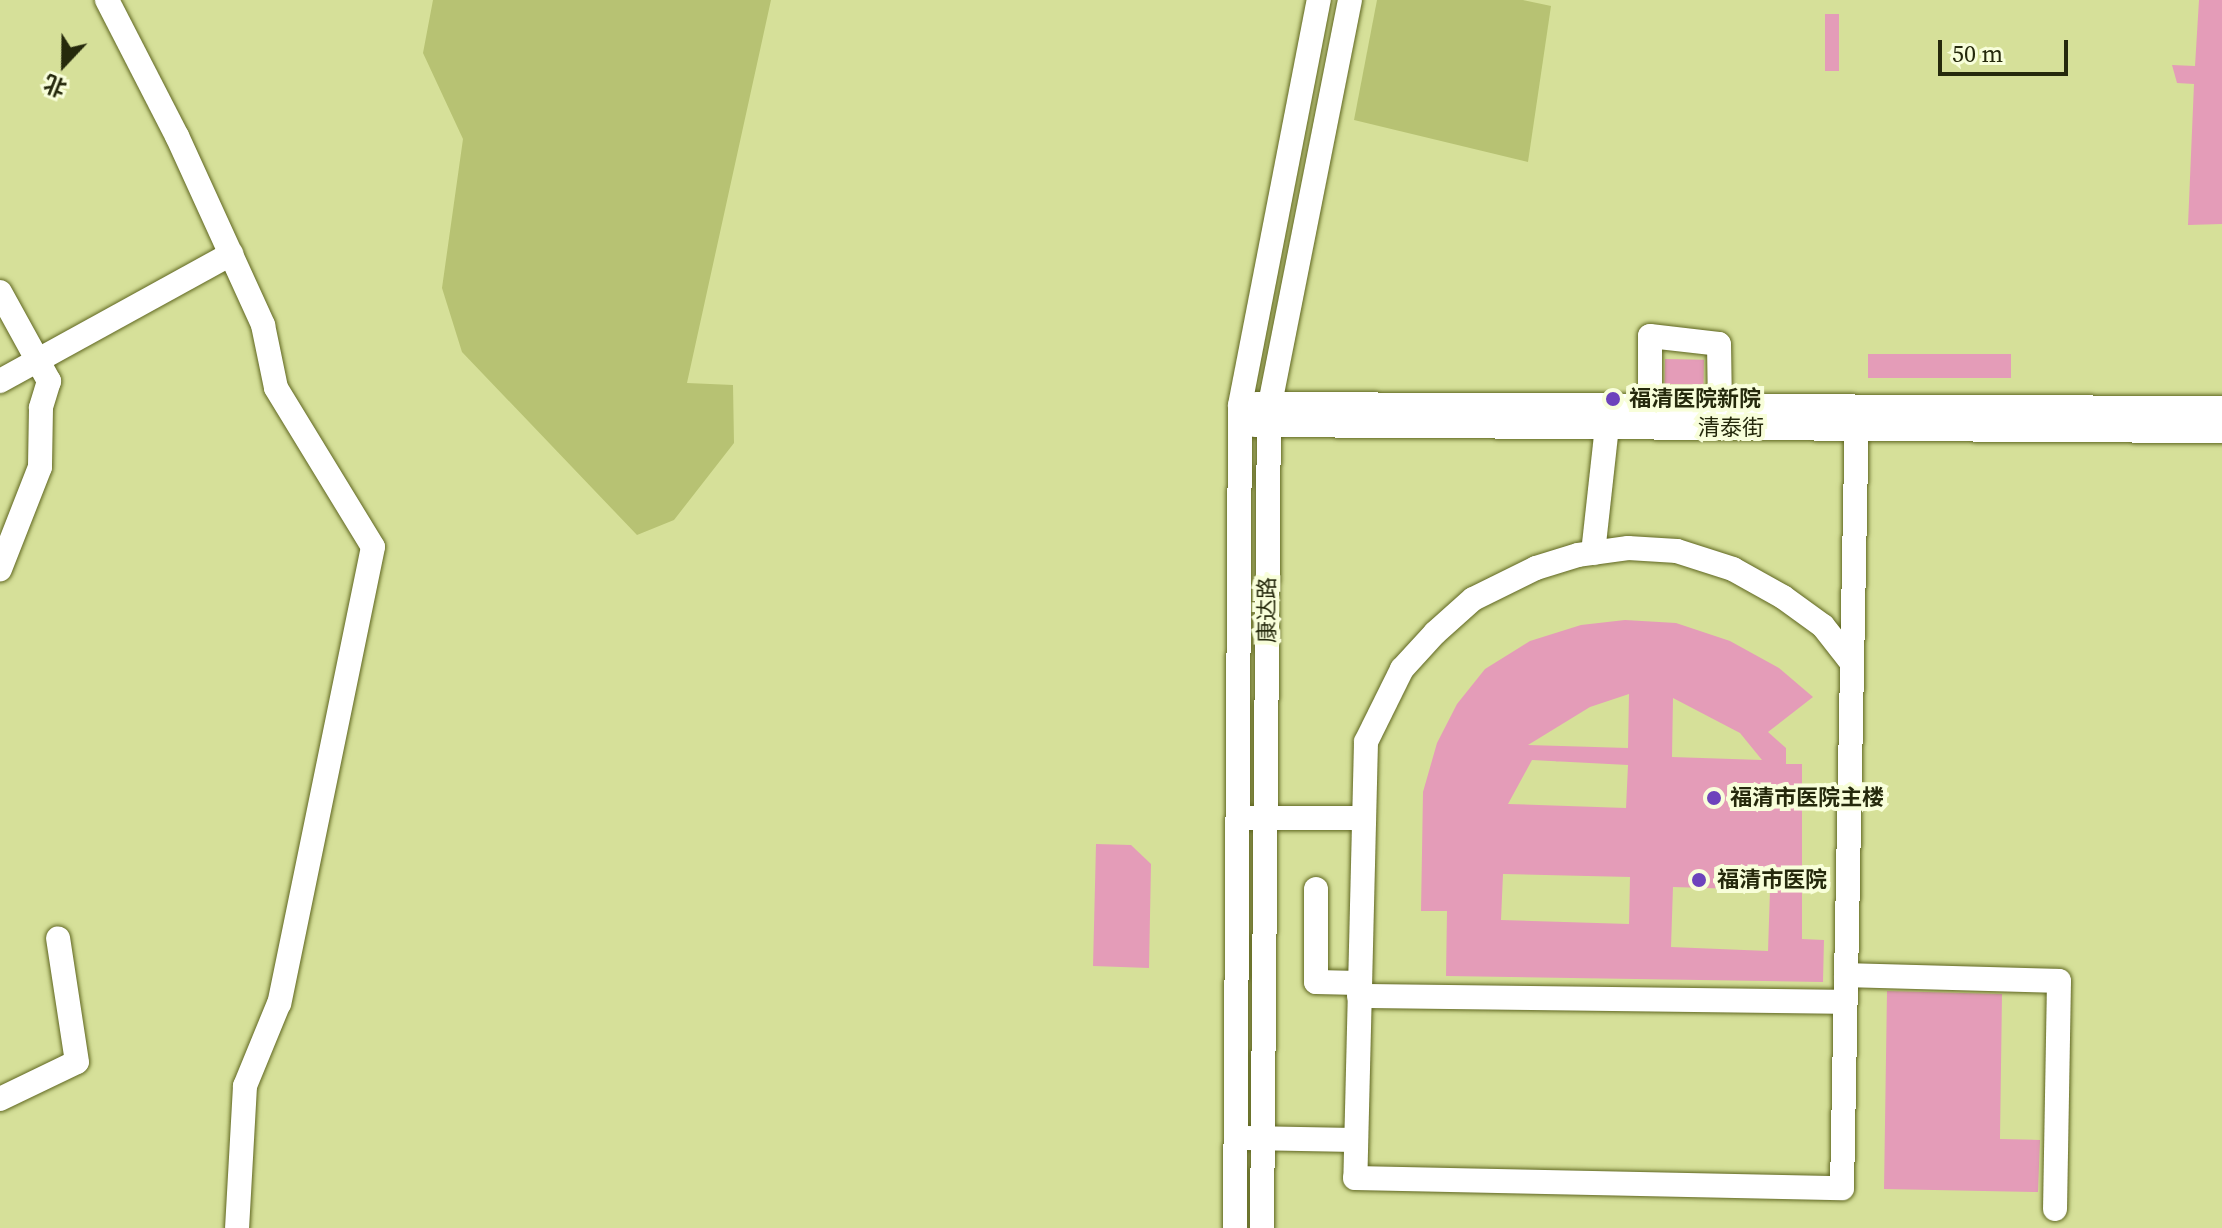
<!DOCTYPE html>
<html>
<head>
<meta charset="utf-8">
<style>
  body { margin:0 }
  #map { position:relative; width:2222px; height:1228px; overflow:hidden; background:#d6e099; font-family:"Source Serif 4","Noto Sans SC",serif }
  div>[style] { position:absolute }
  .green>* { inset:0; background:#b7c273 }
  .building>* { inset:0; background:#e49cb8; transform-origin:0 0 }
  .roads { filter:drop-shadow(0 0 2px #5f6620) drop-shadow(0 0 2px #5f6620) }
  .minor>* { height:24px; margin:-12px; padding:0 12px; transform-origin:12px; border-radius:12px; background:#fff }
  .dots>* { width:22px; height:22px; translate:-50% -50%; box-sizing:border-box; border:4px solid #f8feda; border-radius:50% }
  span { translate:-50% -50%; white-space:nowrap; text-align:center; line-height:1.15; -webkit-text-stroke:8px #f8feda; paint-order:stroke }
  .poi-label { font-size:22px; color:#25290c; font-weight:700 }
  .left { translate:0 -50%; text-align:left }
  .street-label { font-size:22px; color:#25290c }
  .north { position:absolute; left:24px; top:24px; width:80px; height:80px; -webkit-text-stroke:6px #f8feda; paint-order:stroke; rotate:202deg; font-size:22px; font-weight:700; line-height:32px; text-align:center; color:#25290c }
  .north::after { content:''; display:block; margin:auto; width:28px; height:36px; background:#25290c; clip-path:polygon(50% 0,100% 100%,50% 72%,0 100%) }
  .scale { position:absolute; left:1938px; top:40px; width:130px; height:36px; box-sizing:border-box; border:4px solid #25290c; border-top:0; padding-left:10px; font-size:24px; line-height:28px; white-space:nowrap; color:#25290c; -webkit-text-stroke:6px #f8feda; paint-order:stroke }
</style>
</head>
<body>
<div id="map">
  <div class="green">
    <div style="clip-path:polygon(433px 0,771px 0,687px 383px,733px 385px,734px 443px,674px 520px,637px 535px,462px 352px,442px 288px,463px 139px,423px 53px)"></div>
    <div style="clip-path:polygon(1377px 0,1523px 0,1551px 6px,1528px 162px,1354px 120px)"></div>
  </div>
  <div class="building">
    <div style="clip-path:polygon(2199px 0,2222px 0,2222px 224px,2188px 225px,2194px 84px,2177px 83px,2172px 65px,2195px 66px)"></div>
    <div style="left:1825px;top:14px;width:14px;height:57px"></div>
    <div style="left:1868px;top:354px;width:143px;height:24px"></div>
    <div style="left:1665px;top:359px;width:39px;height:25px;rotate:1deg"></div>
    <div style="clip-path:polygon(evenodd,1625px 620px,1676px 623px,1730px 641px,1779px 668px,1813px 697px,1768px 732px,1786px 748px,1786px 764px,1802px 764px,1802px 939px,1824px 940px,1823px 982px,1446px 976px,1447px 911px,1421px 911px,1423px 792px,1437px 743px,1457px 704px,1485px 669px,1530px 641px,1581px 625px,1625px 620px,1629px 694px,1628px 748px,1528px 745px,1590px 707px,1629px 694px,1625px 620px,1673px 698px,1740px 733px,1762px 760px,1672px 757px,1673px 698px,1625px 620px,1532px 760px,1628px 765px,1626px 808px,1508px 804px,1532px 760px,1625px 620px,1503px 874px,1630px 877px,1629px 924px,1501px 920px,1503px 874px,1625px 620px,1673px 887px,1770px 890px,1768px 951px,1671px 947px,1673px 887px)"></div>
    <div style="clip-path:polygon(1096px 844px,1131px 845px,1151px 864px,1149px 968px,1093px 966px)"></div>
    <div style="clip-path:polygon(1887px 991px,2002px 994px,2000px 1139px,2040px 1140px,2038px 1192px,1884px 1189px)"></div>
  </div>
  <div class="roads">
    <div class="minor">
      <div style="left:107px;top:0;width:153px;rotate:62.8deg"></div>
      <div style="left:177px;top:136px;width:208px;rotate:65.5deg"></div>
      <div style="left:263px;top:325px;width:64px;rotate:78.3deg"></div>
      <div style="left:276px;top:388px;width:186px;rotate:58.6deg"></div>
      <div style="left:373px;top:547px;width:466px;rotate:101.6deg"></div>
      <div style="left:279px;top:1003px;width:90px;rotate:112.3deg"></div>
      <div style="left:245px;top:1086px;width:142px;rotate:93.2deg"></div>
      <div style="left:0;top:292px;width:102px;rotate:61.2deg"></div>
      <div style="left:49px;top:381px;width:28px;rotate:107deg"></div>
      <div style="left:41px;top:408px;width:59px;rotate:91deg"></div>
      <div style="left:40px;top:467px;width:110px;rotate:111.4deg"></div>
      <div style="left:0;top:381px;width:264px;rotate:-28.8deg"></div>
      <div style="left:1256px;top:404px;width:966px;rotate:0.24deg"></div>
      <div style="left:1650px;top:406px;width:70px;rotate:-90deg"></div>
      <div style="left:1650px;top:336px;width:69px;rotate:6.6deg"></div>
      <div style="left:1719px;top:344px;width:62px;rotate:89.1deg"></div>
      <div style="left:1255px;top:425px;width:967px;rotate:0.36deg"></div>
      <div style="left:1593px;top:553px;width:127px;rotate:-83.7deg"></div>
      <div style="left:1852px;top:663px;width:47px;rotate:-128.1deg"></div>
      <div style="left:1823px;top:626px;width:49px;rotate:-144.1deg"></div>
      <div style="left:1783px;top:597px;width:57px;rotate:-150.8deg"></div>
      <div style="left:1733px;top:569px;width:59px;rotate:-162.2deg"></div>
      <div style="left:1677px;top:551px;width:49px;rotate:-176.5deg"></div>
      <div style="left:1628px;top:548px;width:50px;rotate:172deg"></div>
      <div style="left:1578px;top:555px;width:44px;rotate:162.8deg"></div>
      <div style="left:1536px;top:568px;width:70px;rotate:153.8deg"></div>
      <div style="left:1473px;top:599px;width:51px;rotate:138.2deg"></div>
      <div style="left:1435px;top:633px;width:49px;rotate:132.5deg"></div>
      <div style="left:1402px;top:669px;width:81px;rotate:116.3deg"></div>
      <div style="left:1366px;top:742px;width:436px;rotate:91.4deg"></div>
      <div style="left:1355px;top:1178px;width:487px;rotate:1.2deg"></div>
      <div style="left:1842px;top:1188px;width:781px;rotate:-88.9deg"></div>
      <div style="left:1249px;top:818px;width:113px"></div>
      <div style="left:1316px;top:889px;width:93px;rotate:90deg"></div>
      <div style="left:1316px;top:982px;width:43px;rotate:1.3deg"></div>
      <div style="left:1846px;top:975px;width:213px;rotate:1.6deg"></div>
      <div style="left:2059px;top:981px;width:228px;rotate:91deg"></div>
      <div style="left:1359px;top:996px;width:486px;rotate:0.7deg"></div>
      <div style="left:0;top:1099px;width:85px;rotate:-25.7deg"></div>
      <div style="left:77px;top:1062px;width:125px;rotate:-98.7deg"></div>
      <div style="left:1246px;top:1138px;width:110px;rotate:1deg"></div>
      <div style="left:1235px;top:1228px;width:823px;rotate:-89.65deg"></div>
      <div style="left:1240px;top:405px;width:413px;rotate:-79deg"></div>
      <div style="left:1262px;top:1228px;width:819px;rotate:-89.51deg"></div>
      <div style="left:1269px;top:409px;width:417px;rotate:-78.8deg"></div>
    </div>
  </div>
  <div class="dots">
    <div style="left:1613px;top:399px;background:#6d43bc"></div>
    <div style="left:1714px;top:798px;background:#6d43bc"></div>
    <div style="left:1699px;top:880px;background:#6d43bc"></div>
  </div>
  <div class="poi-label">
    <span class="left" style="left:1629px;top:399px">福清医院新院</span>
    <span class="left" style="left:1730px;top:798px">福清市医院主楼</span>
    <span class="left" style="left:1717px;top:880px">福清市医院</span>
  </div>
  <div class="street-label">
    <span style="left:1731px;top:428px">清泰街</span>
    <span style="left:1267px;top:610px;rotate:-90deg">康达路</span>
  </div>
  <div class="north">北</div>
  <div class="scale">50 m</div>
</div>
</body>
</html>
